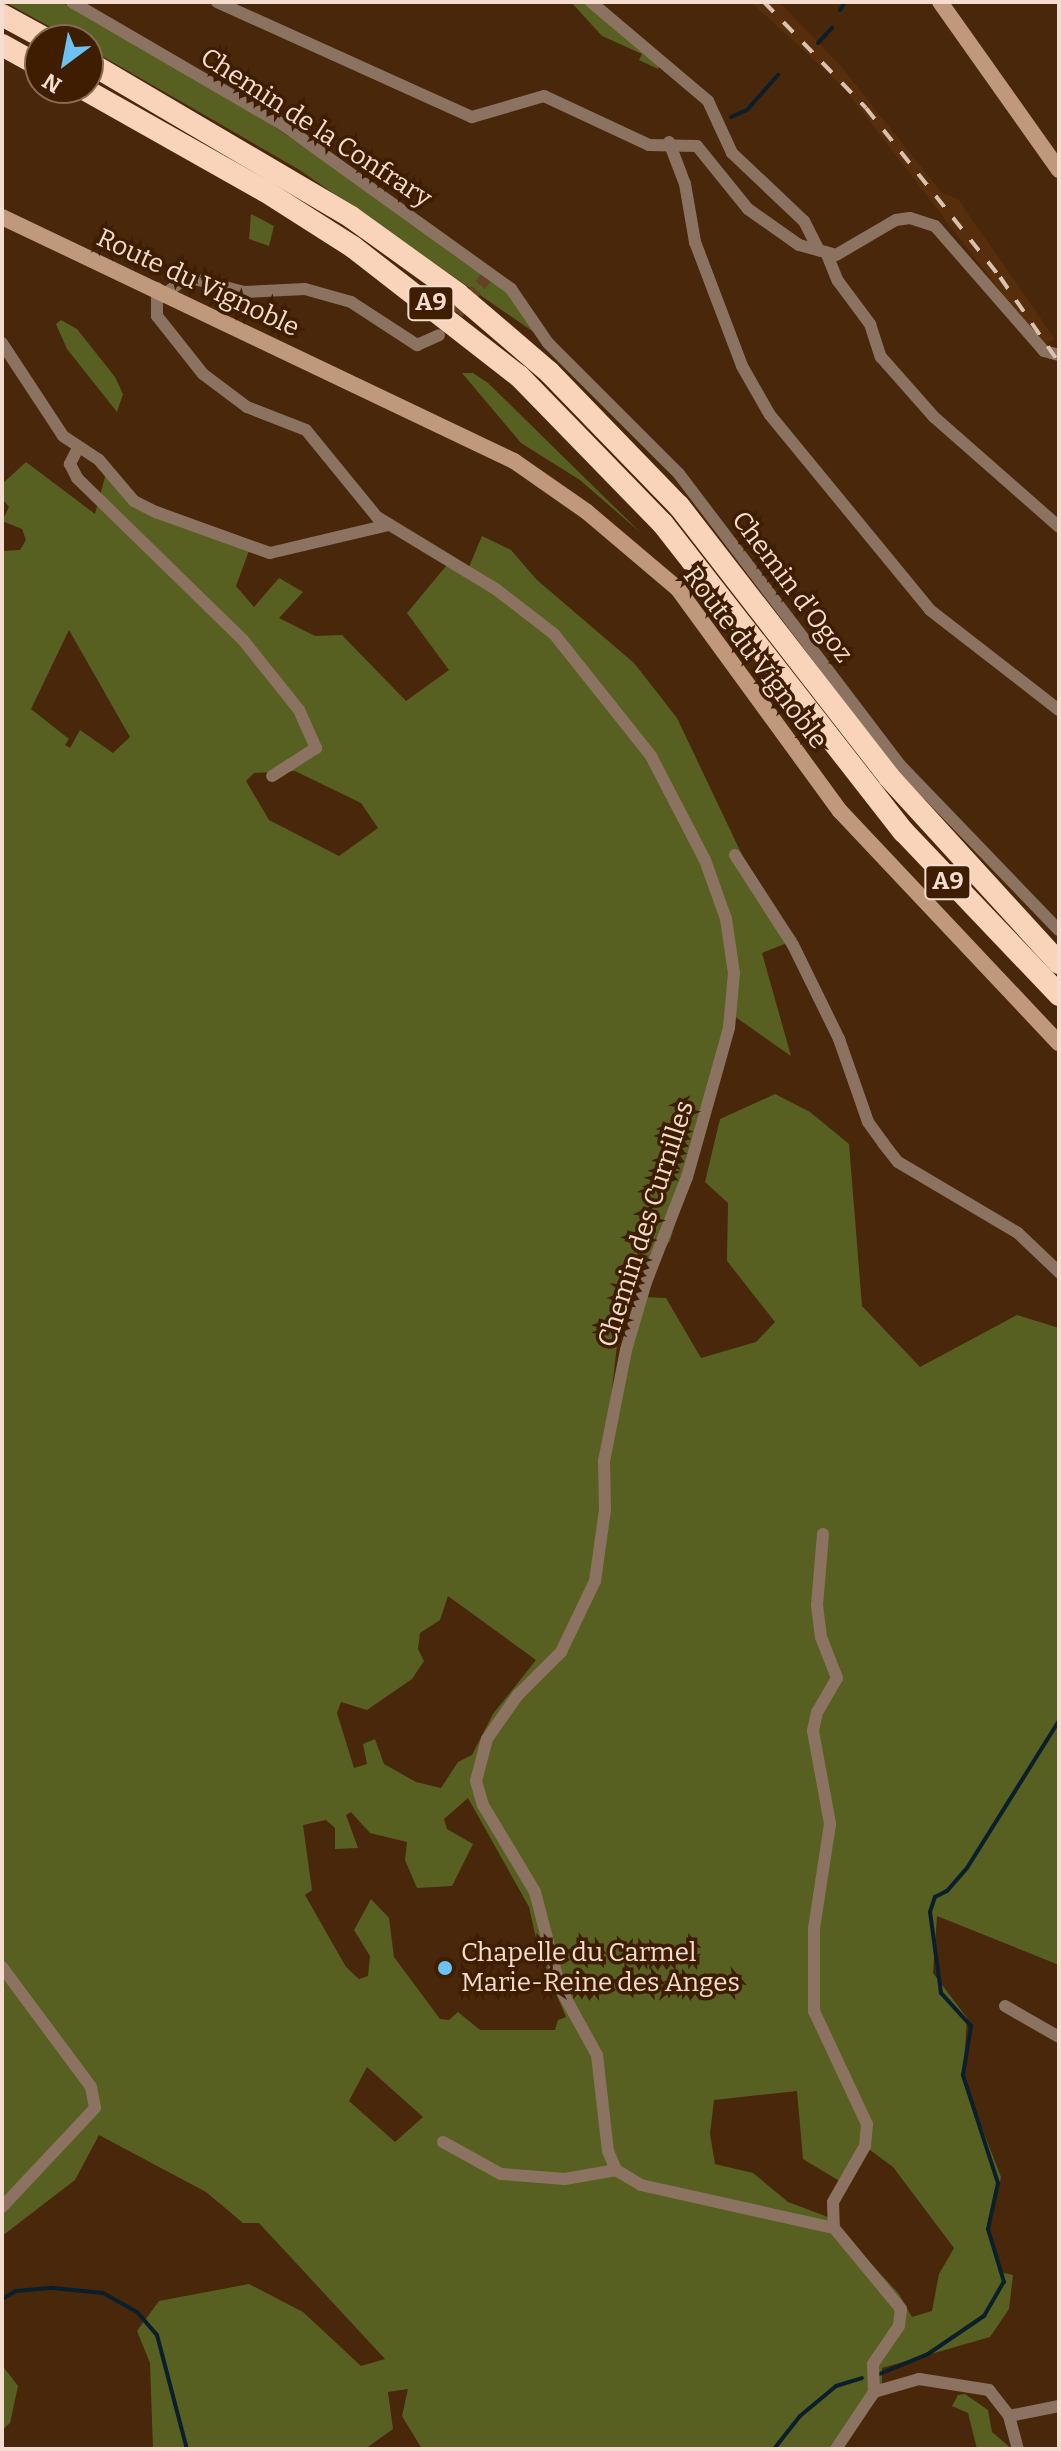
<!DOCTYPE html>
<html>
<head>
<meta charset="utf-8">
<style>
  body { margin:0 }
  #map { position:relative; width:1061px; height:2451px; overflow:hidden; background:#49270a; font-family:Bitter,serif }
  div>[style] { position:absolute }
  .built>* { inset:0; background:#562e0b }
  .green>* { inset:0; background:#576021 }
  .stream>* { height:4px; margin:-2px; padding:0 2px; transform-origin:2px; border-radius:2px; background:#0a1f2c }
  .street-tunnel>* { height:12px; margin-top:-6px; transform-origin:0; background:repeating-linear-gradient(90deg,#634227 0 12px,transparent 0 18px) }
  .street>* { height:12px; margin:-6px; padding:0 6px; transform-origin:6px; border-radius:6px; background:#8c7361 }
  .secondary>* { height:16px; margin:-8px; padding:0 8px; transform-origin:8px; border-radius:8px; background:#c0987c }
  .highway>* { height:22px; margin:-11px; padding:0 11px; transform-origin:11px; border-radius:11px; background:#fad4ba }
  .rail>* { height:4px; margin-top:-2px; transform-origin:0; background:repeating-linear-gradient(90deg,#d9c1b0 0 14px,transparent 0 28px) }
  .dots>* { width:22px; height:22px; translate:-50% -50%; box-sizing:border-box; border:4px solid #3e1d01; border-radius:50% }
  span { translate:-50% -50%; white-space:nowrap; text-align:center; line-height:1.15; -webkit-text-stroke:7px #3e1d01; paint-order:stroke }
  .shield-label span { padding:2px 6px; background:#3e1d01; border:2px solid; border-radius:6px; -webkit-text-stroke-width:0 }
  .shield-label { font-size:24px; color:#f4ddce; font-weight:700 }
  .street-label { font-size:26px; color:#f4ddce }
  .poi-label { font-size:26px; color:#f4ddce }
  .left { translate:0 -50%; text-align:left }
  .frame { position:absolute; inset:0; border:4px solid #f4ddce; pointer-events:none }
  .north { position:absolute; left:24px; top:24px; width:80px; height:80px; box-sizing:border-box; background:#3e1d01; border:2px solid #876a53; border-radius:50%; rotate:212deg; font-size:22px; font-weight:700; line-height:32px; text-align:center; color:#f4ddce }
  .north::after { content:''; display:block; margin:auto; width:28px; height:36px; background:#6ec2f3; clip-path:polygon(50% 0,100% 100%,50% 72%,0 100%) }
</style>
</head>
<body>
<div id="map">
  <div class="built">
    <div style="clip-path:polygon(751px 2px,779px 2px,840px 65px,942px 193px,958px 199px,1055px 339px,1042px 345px,843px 87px)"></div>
  </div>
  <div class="green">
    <div style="clip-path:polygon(5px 2px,62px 2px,248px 109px,461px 254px,511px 294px,538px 335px,298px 169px,88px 48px,88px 40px,74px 40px)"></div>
    <div style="clip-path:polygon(571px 2px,585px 2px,660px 63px,658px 69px,639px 60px,642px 54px,602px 36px)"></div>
    <div style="clip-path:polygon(251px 214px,274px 226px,269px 246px,249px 239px)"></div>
    <div style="clip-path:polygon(61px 320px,77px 329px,115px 377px,123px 394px,117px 412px,67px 349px,56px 324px)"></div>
    <div style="clip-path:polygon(462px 373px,473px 373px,488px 383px,641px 533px,580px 480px,521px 443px)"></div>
    <div style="clip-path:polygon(evenodd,26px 462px,95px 514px,108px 466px,137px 499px,250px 548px,236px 586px,254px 607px,279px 578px,303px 592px,279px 618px,315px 636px,342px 635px,406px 701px,449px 670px,407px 613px,452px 559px,468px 569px,482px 536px,511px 550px,537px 580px,634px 663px,677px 718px,753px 878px,797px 939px,762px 953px,791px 1056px,734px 1016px,670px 1241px,622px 1301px,605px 1451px,641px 1297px,666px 1298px,701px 1358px,756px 1342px,775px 1322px,727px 1261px,728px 1203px,705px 1182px,720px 1119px,775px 1094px,810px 1112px,849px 1144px,862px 1306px,920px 1367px,1017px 1315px,1059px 1328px,1059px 1965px,937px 1916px,933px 1973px,967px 2018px,963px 2079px,1001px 2177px,989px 2231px,999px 2272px,1013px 2275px,1009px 2309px,990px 2337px,882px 2368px,882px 2393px,836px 2449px,422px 2449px,402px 2416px,408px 2389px,388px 2392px,393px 2429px,365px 2449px,153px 2449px,150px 2363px,137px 2331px,159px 2301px,249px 2284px,303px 2312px,361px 2366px,385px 2359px,259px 2223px,243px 2223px,206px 2192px,99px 2135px,75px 2180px,2px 2236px,2px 551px,20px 550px,26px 540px,22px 529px,2px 521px,9px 507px,2px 499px,2px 484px,26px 462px,69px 630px,130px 737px,113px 753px,80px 730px,70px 748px,65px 745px,69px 739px,31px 709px,69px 630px,26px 462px,295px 771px,361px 803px,378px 828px,339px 856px,269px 820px,246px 781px,254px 773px,295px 771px,26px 462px,448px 1596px,536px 1660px,493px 1714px,472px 1755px,458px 1762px,441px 1788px,416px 1782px,384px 1764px,375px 1739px,363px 1744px,367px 1764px,354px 1768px,337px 1713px,341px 1702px,367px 1710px,412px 1679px,424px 1661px,418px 1649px,420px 1633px,440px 1620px,448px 1596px,26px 462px,468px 1798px,529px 1907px,540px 1956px,566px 2017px,558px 2020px,555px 2030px,480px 2030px,458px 2012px,449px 2020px,440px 2019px,394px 1957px,389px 1918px,371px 1899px,354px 1930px,370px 1956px,368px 1976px,359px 1979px,346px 1967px,305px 1895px,312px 1890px,303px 1825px,326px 1820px,335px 1828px,335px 1849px,358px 1848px,346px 1815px,351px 1812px,370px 1833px,407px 1842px,405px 1860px,417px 1888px,452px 1886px,473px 1844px,447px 1829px,444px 1819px,468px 1798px,26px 462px,367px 2067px,423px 2117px,395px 2142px,349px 2101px,367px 2067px,26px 462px,797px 2091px,803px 2159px,841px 2182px,866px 2147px,893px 2167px,954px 2248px,939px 2274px,932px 2311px,912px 2317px,899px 2294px,828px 2217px,788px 2202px,753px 2173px,715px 2164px,710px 2134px,714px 2100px,797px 2091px)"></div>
    <div style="clip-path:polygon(2px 2365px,18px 2386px,10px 2423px,2px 2430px)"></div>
    <div style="clip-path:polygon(965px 2394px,988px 2410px,992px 2432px,1012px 2449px,977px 2449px,968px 2413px,952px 2406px,958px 2395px)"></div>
  </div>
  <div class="stream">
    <div style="left:840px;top:10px;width:9px;rotate:-58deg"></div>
    <div style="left:818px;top:43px;width:21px;rotate:-47deg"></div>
    <div style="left:731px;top:117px;width:17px;rotate:-24deg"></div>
    <div style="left:747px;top:110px;width:47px;rotate:-48.5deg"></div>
    <div style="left:2px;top:2299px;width:16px;rotate:-30deg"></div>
    <div style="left:16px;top:2291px;width:37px;rotate:-5deg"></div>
    <div style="left:53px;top:2288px;width:50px;rotate:5.7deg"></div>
    <div style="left:103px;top:2293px;width:39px;rotate:29deg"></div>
    <div style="left:137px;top:2312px;width:30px;rotate:49deg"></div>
    <div style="left:157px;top:2335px;width:118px;rotate:75.3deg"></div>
    <div style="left:877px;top:2375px;width:55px;rotate:-22.4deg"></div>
    <div style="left:928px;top:2354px;width:68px;rotate:-34.2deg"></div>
    <div style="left:984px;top:2316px;width:39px;rotate:-60deg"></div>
    <div style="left:1004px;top:2282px;width:55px;rotate:-106.8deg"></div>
    <div style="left:988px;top:2229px;width:47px;rotate:-77.7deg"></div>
    <div style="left:998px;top:2183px;width:114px;rotate:-108deg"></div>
    <div style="left:963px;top:2075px;width:50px;rotate:-80.7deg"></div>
    <div style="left:971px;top:2026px;width:45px;rotate:-132.3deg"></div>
    <div style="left:941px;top:1993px;width:82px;rotate:-97.7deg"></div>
    <div style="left:930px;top:1912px;width:16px;rotate:-72deg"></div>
    <div style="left:935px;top:1897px;width:13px;rotate:-27deg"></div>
    <div style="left:947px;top:1891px;width:30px;rotate:-49deg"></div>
    <div style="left:967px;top:1868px;width:173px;rotate:-58deg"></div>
    <div style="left:774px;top:2449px;width:42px;rotate:-51.8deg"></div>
    <div style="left:800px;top:2416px;width:47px;rotate:-39.8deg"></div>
    <div style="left:836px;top:2386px;width:27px;rotate:-17deg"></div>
  </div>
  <div class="street-tunnel">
    <div style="left:446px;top:327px;width:68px;rotate:-50.9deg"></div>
  </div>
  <div class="street">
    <div style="left:72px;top:2px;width:244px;rotate:30.2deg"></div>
    <div style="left:283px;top:125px;width:281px;rotate:35.7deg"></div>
    <div style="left:511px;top:289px;width:65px;rotate:55.6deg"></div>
    <div style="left:548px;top:343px;width:185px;rotate:45deg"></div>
    <div style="left:679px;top:474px;width:365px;rotate:52.8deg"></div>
    <div style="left:900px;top:765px;width:229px;rotate:46.1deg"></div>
    <div style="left:217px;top:2px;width:280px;rotate:24.3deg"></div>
    <div style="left:472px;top:117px;width:75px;rotate:-16.3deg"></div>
    <div style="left:544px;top:96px;width:116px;rotate:25deg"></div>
    <div style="left:649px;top:145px;width:48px;rotate:1.2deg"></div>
    <div style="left:697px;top:146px;width:81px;rotate:51deg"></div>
    <div style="left:748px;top:209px;width:62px;rotate:35.2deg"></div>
    <div style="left:799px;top:245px;width:38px;rotate:15deg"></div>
    <div style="left:836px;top:255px;width:69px;rotate:-30.3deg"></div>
    <div style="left:896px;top:220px;width:14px;rotate:-8deg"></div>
    <div style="left:910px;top:218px;width:26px;rotate:18deg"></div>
    <div style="left:935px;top:226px;width:166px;rotate:48.9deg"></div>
    <div style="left:1044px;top:351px;width:16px;rotate:15deg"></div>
    <div style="left:591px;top:2px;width:153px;rotate:40.2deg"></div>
    <div style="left:708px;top:101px;width:57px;rotate:65.2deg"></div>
    <div style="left:732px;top:153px;width:99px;rotate:43.4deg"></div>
    <div style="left:804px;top:221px;width:33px;rotate:63deg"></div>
    <div style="left:669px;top:142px;width:45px;rotate:69.1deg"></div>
    <div style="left:685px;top:184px;width:59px;rotate:80.2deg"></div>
    <div style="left:695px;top:242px;width:133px;rotate:69.2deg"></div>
    <div style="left:742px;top:366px;width:56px;rotate:60.3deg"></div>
    <div style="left:770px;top:415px;width:252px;rotate:50.6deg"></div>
    <div style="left:930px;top:610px;width:163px;rotate:37.8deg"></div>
    <div style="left:826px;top:252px;width:31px;rotate:68deg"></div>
    <div style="left:838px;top:281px;width:54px;rotate:53.3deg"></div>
    <div style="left:870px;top:324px;width:35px;rotate:72deg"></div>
    <div style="left:881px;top:357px;width:80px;rotate:48.5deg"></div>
    <div style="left:934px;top:417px;width:167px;rotate:41.3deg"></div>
    <div style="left:157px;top:288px;width:28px;rotate:90deg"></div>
    <div style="left:157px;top:316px;width:74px;rotate:51.6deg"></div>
    <div style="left:203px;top:374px;width:55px;rotate:36.9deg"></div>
    <div style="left:247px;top:407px;width:63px;rotate:21.3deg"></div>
    <div style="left:306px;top:430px;width:112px;rotate:50.8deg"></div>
    <div style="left:377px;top:517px;width:140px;rotate:31.3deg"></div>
    <div style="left:497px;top:590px;width:72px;rotate:37.7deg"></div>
    <div style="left:554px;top:634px;width:156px;rotate:51.5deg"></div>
    <div style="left:651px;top:756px;width:117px;rotate:62.6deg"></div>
    <div style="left:705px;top:860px;width:63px;rotate:70.4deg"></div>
    <div style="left:726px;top:919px;width:55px;rotate:81.6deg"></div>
    <div style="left:734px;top:973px;width:55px;rotate:95.2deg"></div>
    <div style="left:729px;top:1028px;width:155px;rotate:105.7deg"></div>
    <div style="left:687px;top:1177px;width:113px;rotate:111.3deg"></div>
    <div style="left:646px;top:1282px;width:71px;rotate:106.4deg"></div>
    <div style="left:626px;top:1350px;width:113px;rotate:101.2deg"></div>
    <div style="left:604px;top:1461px;width:49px;rotate:88.8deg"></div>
    <div style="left:605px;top:1510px;width:72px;rotate:98deg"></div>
    <div style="left:595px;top:1581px;width:79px;rotate:115.6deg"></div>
    <div style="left:561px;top:1652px;width:62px;rotate:135deg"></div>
    <div style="left:517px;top:1696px;width:52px;rotate:124.9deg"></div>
    <div style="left:487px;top:1739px;width:43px;rotate:104.7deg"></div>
    <div style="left:476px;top:1781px;width:25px;rotate:74deg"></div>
    <div style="left:483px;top:1805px;width:101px;rotate:59.1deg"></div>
    <div style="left:535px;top:1892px;width:99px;rotate:75.4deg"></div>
    <div style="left:560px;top:1988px;width:77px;rotate:61.1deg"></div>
    <div style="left:597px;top:2055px;width:97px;rotate:83.5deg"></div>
    <div style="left:608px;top:2151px;width:21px;rotate:67deg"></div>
    <div style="left:616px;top:2170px;width:29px;rotate:31deg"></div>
    <div style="left:641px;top:2185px;width:198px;rotate:12.6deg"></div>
    <div style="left:834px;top:2228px;width:105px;rotate:50.4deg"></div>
    <div style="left:901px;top:2309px;width:17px;rotate:97deg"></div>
    <div style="left:899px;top:2326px;width:46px;rotate:124.4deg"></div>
    <div style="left:873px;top:2364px;width:28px;rotate:88deg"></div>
    <div style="left:166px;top:293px;width:26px;rotate:-37deg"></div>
    <div style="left:187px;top:277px;width:59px;rotate:14.7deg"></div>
    <div style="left:244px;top:292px;width:61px;rotate:-2.8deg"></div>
    <div style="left:305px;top:289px;width:48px;rotate:15.8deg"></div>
    <div style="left:351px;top:302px;width:79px;rotate:33.1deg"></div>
    <div style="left:417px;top:345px;width:24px;rotate:-24deg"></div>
    <div style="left:2px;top:343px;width:111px;rotate:56.7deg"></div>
    <div style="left:63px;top:436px;width:43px;rotate:33.7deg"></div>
    <div style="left:99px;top:460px;width:54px;rotate:49.5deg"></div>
    <div style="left:134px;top:501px;width:25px;rotate:27deg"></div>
    <div style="left:156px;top:512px;width:121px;rotate:19.8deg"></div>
    <div style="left:270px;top:553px;width:121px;rotate:-13.3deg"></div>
    <div style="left:77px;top:450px;width:16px;rotate:117deg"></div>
    <div style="left:70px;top:464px;width:16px;rotate:63deg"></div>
    <div style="left:77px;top:478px;width:232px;rotate:44.3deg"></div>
    <div style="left:243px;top:640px;width:90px;rotate:51.3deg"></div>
    <div style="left:299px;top:710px;width:42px;rotate:65.9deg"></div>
    <div style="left:316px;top:748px;width:52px;rotate:147.5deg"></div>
    <div style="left:735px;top:855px;width:107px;rotate:57.2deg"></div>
    <div style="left:793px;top:945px;width:105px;rotate:63.9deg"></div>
    <div style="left:839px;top:1039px;width:88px;rotate:70.7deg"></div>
    <div style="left:868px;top:1122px;width:26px;rotate:54deg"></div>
    <div style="left:883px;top:1143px;width:24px;rotate:52deg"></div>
    <div style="left:898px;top:1162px;width:139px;rotate:30.6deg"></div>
    <div style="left:1018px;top:1233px;width:57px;rotate:43.6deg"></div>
    <div style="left:823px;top:1534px;width:71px;rotate:94.8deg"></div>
    <div style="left:817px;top:1605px;width:32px;rotate:83deg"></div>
    <div style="left:821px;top:1637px;width:44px;rotate:68.7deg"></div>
    <div style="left:837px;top:1678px;width:39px;rotate:120deg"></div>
    <div style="left:817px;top:1712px;width:19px;rotate:102deg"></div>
    <div style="left:813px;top:1731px;width:95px;rotate:79.6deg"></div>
    <div style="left:830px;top:1824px;width:105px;rotate:98.7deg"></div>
    <div style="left:814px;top:1928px;width:83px;rotate:90deg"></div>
    <div style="left:814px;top:2011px;width:125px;rotate:64.9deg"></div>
    <div style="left:867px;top:2124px;width:22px;rotate:95deg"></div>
    <div style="left:865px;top:2146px;width:64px;rotate:119.7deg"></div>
    <div style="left:833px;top:2202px;width:26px;rotate:88deg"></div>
    <div style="left:2px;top:1967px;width:149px;rotate:53.4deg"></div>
    <div style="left:91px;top:2087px;width:21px;rotate:79deg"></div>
    <div style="left:95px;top:2108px;width:136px;rotate:133.2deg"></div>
    <div style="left:1005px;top:2006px;width:62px;rotate:29.9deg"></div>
    <div style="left:443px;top:2142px;width:66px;rotate:28.9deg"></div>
    <div style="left:501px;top:2174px;width:64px;rotate:4.5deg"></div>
    <div style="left:565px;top:2179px;width:52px;rotate:-10deg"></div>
    <div style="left:1009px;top:2416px;width:51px;rotate:-11.3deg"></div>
    <div style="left:836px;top:2449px;width:69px;rotate:-56.3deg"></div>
    <div style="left:874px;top:2392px;width:47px;rotate:-16.1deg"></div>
    <div style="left:919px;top:2379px;width:71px;rotate:8.9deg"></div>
    <div style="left:989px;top:2390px;width:33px;rotate:52deg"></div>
    <div style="left:1009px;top:2416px;width:34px;rotate:75deg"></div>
  </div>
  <div class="secondary">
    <div style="left:940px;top:2px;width:206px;rotate:54.7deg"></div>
    <div style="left:2px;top:217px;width:567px;rotate:25.48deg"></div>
    <div style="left:514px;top:461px;width:89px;rotate:34.9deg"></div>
    <div style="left:587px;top:512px;width:119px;rotate:40.2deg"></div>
    <div style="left:678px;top:589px;width:275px;rotate:53.9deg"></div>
    <div style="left:840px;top:811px;width:319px;rotate:46.7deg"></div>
  </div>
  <div class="highway">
    <div style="left:2px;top:15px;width:52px;rotate:28.5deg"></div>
    <div style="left:2px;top:45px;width:43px;rotate:28.9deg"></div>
    <div style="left:88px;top:62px;width:305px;rotate:30.5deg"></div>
    <div style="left:351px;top:217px;width:132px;rotate:35.7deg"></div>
    <div style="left:458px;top:294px;width:120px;rotate:40.6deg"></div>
    <div style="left:549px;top:372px;width:187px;rotate:45.9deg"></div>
    <div style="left:679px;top:506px;width:343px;rotate:52.2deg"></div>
    <div style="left:889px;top:777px;width:252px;rotate:47.6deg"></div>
    <div style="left:82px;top:88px;width:210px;rotate:29.4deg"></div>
    <div style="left:265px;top:191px;width:104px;rotate:32.5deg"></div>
    <div style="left:353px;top:247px;width:210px;rotate:37.9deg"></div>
    <div style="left:519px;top:376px;width:206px;rotate:45.8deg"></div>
    <div style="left:663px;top:524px;width:391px;rotate:52deg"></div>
    <div style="left:904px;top:832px;width:225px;rotate:46.4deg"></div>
  </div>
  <div class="rail">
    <div style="left:764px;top:2px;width:147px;rotate:46.1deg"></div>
    <div style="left:866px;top:108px;width:216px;rotate:51.6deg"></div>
    <div style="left:1000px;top:277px;width:104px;rotate:55.5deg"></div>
  </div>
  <div class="dots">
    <div style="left:445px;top:1968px;background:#6ec2f3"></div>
  </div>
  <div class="shield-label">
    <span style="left:431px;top:303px">A9</span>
    <span style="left:948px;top:882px">A9</span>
  </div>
  <div class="street-label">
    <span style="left:316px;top:128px;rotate:33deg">Chemin de la Confrary</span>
    <span style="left:198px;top:283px;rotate:25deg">Route du Vignoble</span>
    <span style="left:792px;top:587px;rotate:53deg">Chemin d'Ogoz</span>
    <span style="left:755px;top:658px;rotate:53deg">Route du Vignoble</span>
    <span style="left:646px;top:1224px;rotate:-72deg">Chemin des Curnilles</span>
  </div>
  <div class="poi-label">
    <span class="left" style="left:461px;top:1968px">Chapelle du Carmel<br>Marie-Reine des Anges</span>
  </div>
  <div class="frame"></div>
  <div class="north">N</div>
</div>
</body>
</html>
